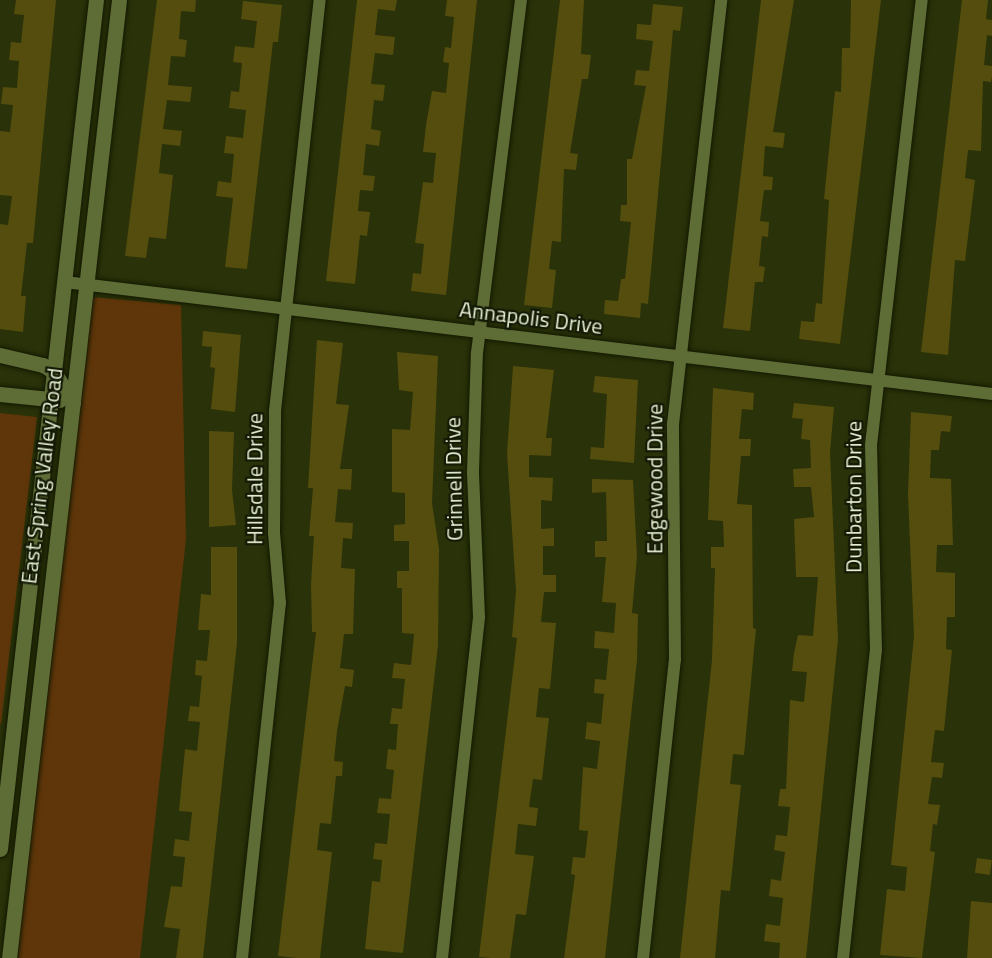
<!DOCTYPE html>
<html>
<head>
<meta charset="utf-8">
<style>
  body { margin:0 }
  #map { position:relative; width:992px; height:958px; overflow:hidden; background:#293208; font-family:"Titillium Web",sans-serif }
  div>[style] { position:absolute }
  .green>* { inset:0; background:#5f360a }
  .building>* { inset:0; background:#554d0e; transform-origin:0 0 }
  .roads { filter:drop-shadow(0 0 2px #131900) drop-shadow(0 0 2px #131900) }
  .minor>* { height:12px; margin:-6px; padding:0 6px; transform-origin:6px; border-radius:6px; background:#5e6c36 }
  .tertiary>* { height:15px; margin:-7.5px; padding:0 7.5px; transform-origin:7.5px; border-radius:7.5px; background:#5e6c36 }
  span { translate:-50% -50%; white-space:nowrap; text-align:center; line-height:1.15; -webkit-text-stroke:4.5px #131904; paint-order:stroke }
  .street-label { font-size:22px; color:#e4edd0 }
</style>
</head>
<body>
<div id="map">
  <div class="green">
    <div style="clip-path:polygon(91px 297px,181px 305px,186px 539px,140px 958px,17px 958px)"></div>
    <div style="clip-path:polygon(0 413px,37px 417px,1px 724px,0 723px)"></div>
  </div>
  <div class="building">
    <div style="clip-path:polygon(16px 0,56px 0,33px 243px,27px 243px,21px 296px,26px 296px,23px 332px,0 329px,0 224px,8px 225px,12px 196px,0 195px,0 131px,10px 132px,13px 105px,1px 104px,3px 87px,17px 88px,19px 61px,9px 60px,11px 42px,21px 43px,24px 15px,14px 14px)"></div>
    <div style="clip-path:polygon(157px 0,196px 0,195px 12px,181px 11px,179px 39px,187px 40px,185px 57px,171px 56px,168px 85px,192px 87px,190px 102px,167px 100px,163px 129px,182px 131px,180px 146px,162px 144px,159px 173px,173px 175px,166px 239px,149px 237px,146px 258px,125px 256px)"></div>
    <div style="clip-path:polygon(357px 0,397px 0,395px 11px,378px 9px,375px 35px,395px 37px,393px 55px,375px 53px,371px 84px,385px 85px,383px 101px,374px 100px,371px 129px,381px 131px,379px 146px,366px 144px,363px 175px,375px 176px,373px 191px,360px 190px,358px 211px,370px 212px,367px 236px,360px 235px,355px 284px,326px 281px)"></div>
    <div style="clip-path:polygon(447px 0,477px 0,446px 295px,411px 291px,413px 273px,421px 274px,424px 244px,415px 243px,423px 182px,433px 183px,436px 153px,423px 152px,426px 125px,432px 91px,446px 93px,449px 63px,443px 62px,445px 47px,451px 48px,454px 17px,445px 16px)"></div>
    <div style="clip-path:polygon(560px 0,584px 0,581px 54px,591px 55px,588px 79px,582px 79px,570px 153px,578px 154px,576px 170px,564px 169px,561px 242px,552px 241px,549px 269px,556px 270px,552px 308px,524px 305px)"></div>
    <div style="clip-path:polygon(761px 0,794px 0,773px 132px,785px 133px,783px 148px,765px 146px,763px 176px,773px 177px,772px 190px,764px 190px,760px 221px,769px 222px,768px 237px,762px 236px,759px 266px,765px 267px,763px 282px,755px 282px,750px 331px,723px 328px)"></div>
    <div style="clip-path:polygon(851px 0,881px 0,840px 344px,799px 339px,801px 321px,814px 322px,816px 303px,822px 304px,829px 200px,824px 199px,835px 91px,841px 92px,842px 48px,850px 48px)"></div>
    <div style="clip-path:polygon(962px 0,988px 0,986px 19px,992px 20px,992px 36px,987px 35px,984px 65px,992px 66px,992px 76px,991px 82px,983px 81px,981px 151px,968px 150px,965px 178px,975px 180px,965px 261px,955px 260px,948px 355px,921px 352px)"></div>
    <div style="clip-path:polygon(243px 1px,282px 5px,278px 42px,273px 42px,247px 269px,225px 267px,233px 198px,216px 196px,218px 181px,231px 183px,234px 154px,224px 153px,226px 136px,243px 138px,246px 110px,229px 108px,231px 91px,239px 92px,242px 63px,233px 62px,235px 46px,254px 48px,257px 21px,241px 19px)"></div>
    <div style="clip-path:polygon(653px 4px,683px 7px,680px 31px,673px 30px,650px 282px,648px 304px,641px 303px,640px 318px,604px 314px,605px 300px,618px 301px,621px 279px,625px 279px,631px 222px,620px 221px,621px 205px,627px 205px,627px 159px,632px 159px,646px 86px,634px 85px,636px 70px,649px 71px,653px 41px,636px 39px,637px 24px,651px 25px)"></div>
    <div style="clip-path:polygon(203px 331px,241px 335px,235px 412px,211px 409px,215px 368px,210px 367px,212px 347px,202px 346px)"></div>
    <div style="clip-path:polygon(317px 340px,343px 343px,336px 404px,349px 405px,340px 469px,352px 469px,351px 490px,338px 489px,335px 522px,353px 523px,352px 539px,343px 538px,341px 568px,355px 569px,353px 634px,344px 634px,340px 668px,354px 670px,352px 687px,345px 686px,337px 731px,334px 761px,343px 762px,342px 776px,336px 776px,331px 824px,320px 823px,317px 850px,332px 852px,320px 958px,297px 958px,278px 956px,316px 632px,312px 632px,311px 584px,314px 536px,309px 536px,313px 488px,308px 488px)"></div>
    <div style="clip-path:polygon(397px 352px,438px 356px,432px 503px,439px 549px,438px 645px,403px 953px,365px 949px,372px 881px,380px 882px,382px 860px,373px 859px,375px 843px,387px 844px,390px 814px,377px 813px,379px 798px,391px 799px,394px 770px,386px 769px,388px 749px,396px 750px,398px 724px,390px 724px,392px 708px,402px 709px,405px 679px,392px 678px,394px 663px,411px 665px,414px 634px,402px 633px,402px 588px,397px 588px,397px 571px,409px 571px,409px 541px,394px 541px,394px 525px,405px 524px,405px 493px,392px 492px,392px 429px,410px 430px,413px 392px,399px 390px)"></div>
    <div style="clip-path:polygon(513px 366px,554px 370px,546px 438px,552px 438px,551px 456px,529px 455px,529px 477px,553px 478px,552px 501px,541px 500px,541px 529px,554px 528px,554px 546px,543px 546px,543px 575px,556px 575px,556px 592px,544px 592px,541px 622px,556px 623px,550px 689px,539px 688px,536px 717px,549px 718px,542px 780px,533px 779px,529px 807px,538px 808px,536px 826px,518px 824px,515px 854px,534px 856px,526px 915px,516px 914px,510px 958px,492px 958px,479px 957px,517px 638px,512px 637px,516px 591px,507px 453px)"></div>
    <div style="clip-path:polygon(595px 376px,638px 380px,634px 463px,590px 459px,591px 447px,604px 448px,607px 394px,593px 392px)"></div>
    <div style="clip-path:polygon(713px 388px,754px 393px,753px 410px,742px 409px,739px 439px,751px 439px,750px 456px,741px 456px,737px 504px,752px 505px,753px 628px,756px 629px,744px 755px,733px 754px,730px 784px,741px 785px,730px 891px,721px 890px,715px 958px,680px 958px,712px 660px,715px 568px,711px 568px,711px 547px,724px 547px,723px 521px,708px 520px)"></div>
    <div style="clip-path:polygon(794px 403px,834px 407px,830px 452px,838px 639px,806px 958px,779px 958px,780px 943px,764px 941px,766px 924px,780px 926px,783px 898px,769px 896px,771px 879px,781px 881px,785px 852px,774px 850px,776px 835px,787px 836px,790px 807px,778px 806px,780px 789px,786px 789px,790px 700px,804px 702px,807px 672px,792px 671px,794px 653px,798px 635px,813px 636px,818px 577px,796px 577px,794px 519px,814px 517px,811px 487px,794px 487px,793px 469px,811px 468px,810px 440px,801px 439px,803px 419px,792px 418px)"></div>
    <div style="clip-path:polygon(911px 412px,952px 416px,950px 432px,941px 431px,939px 450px,931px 450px,930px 478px,951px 479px,953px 545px,937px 545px,936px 572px,955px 573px,955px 617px,947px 617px,946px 649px,952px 650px,944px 731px,935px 730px,931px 762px,944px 763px,942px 778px,932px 777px,928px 804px,940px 805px,937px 825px,933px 824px,930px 851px,935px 852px,922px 958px,880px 955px,887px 889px,905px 891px,907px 867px,891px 865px,914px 636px,908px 495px)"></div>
    <div style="clip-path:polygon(209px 431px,234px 432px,232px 490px,236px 525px,209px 527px)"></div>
    <div style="clip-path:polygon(592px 479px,633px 480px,637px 556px,632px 613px,638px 614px,637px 660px,605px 958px,564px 958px,575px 875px,571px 874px,573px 857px,585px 858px,588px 831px,579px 830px,583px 767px,597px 769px,600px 741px,585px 739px,587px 722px,601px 724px,604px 694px,594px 693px,595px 679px,606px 680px,609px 649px,594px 648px,595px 631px,614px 633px,616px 603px,602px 602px,606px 557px,595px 557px,595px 541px,607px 541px,606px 492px,592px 493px)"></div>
    <div style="clip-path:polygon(211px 547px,237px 547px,237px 643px,203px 958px,176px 958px,180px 929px,164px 927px,171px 886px,182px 887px,185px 857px,173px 856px,175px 839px,189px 841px,192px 812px,179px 811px,185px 749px,197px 751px,200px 722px,188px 721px,190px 706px,199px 707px,202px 676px,195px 675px,196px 660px,207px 661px,210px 630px,198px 630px,201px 594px,211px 595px)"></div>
    <div style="left:977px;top:858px;width:15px;height:15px;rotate:8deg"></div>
    <div style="clip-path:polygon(971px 901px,992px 903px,992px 958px,967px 958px)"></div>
  </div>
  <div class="roads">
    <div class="minor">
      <div style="left:65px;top:282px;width:934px;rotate:6.89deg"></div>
      <div style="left:242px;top:958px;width:357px;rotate:-83.9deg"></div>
      <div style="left:280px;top:603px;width:70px;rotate:-94.9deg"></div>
      <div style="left:274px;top:533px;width:122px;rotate:-89.5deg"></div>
      <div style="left:275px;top:411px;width:413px;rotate:-83.8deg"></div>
      <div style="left:442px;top:958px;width:343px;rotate:-83.8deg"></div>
      <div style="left:479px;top:617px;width:146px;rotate:-92.4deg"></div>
      <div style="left:473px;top:471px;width:118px;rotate:-88.1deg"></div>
      <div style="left:477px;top:353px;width:356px;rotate:-82.9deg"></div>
      <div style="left:643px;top:958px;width:300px;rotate:-83.9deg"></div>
      <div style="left:675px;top:660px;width:236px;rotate:-90.5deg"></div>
      <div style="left:673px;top:424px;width:427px;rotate:-83.5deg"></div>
      <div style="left:843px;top:958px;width:310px;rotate:-83.9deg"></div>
      <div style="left:876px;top:650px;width:205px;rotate:-91.4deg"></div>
      <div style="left:871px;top:445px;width:448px;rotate:-83.5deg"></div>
    </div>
    <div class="tertiary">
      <div style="left:0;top:355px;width:44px;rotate:13.1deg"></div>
      <div style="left:43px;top:365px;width:13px;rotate:32deg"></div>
      <div style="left:54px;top:372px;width:36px;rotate:58deg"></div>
      <div style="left:0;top:394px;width:60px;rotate:5.7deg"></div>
      <div style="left:0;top:849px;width:854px;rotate:-83.55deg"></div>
      <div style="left:9px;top:958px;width:964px;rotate:-83.45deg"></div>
    </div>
  </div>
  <div class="street-label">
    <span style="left:531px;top:318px;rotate:7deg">Annapolis Drive</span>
    <span style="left:42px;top:476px;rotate:-83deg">East Spring Valley Road</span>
    <span style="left:255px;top:479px;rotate:-90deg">Hillsdale Drive</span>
    <span style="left:454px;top:479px;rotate:-91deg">Grinnell Drive</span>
    <span style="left:655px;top:479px;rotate:-90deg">Edgewood Drive</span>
    <span style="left:854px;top:497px;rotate:-90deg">Dunbarton Drive</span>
  </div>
</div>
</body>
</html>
